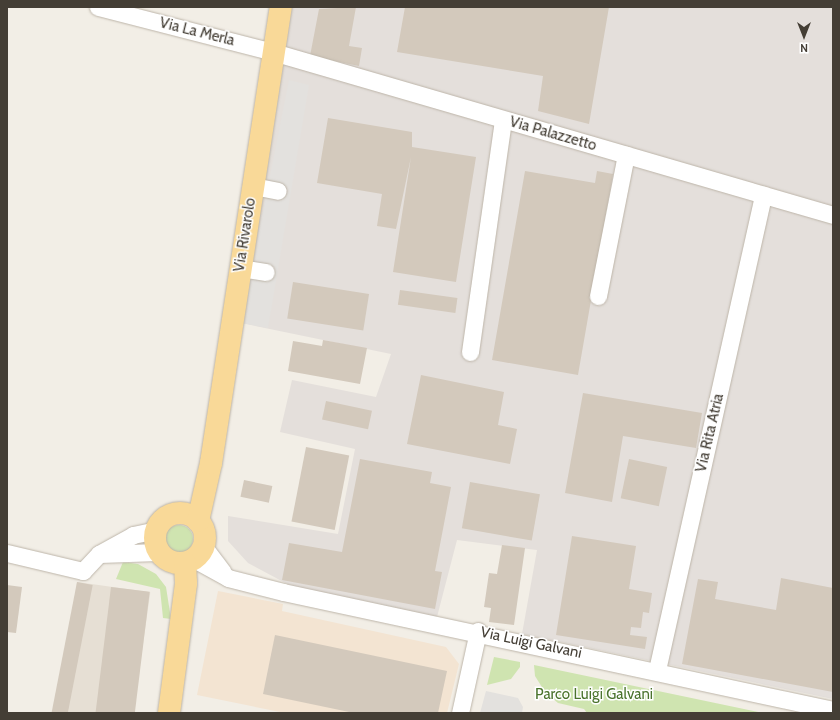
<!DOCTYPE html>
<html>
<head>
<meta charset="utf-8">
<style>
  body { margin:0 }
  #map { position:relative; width:840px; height:720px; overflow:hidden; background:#f2eee6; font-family:Cabin,sans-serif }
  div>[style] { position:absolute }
  .residential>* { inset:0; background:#e6dfd4; transform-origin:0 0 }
  .commercial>* { inset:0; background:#f3e4d2 }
  .industrial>* { inset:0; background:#e4dfdb }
  .green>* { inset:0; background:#cfe4b0 }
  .round { border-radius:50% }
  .parking>* { inset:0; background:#e3e1de }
  .building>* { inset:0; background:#d3c9bc; transform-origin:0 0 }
  .roads { filter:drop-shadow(0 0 1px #bdb5a9) drop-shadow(0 0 1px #bdb5a9) }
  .minor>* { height:17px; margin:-8.5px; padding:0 8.5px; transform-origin:8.5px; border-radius:8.5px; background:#fff }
  .major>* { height:22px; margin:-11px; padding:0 11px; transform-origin:11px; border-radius:11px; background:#f9d998 }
  .major>.ring { margin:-11px; padding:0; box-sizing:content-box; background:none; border:22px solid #f9d998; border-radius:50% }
  span { translate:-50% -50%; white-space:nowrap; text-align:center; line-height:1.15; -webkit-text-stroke:3px #fff; paint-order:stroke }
  .street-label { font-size:15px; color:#443e35 }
  .park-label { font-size:15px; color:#4a732c }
  .frame { position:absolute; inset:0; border:8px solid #443e35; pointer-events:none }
  .north { position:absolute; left:784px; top:16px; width:40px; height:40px; -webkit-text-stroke:3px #fff; paint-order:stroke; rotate:180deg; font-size:11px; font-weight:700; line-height:16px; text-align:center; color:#443e35 }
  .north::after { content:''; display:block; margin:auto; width:14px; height:18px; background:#443e35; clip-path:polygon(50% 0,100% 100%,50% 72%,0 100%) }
</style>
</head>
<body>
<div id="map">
  <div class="residential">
    <div style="left:77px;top:582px;width:74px;height:133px;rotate:8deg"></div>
  </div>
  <div class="commercial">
    <div style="clip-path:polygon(218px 591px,283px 604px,282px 611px,446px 647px,459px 664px,447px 713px,285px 713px,197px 695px)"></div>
  </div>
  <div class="industrial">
    <div style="clip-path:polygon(290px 7px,833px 7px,833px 699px,522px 634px,537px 550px,457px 540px,437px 617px,293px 587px,248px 563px,228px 541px,228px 516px,338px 534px,355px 449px,280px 432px,292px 380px,376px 397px,391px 354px,241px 323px)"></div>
  </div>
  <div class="green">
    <div class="round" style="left:165px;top:525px;width:28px;height:28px"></div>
    <div style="clip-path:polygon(123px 562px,138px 564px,156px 574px,166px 587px,171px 619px,163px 618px,160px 589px,116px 579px)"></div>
    <div style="clip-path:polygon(494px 657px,520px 662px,520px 667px,511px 679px,487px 685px)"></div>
    <div style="clip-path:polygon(534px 665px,763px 713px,587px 713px,584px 709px,558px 703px,545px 692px,535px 676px)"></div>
  </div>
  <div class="parking">
    <div style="clip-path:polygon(289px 80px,309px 85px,268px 328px,241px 323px)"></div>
    <div style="clip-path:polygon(486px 691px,518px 698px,523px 707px,522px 713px,480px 713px)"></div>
  </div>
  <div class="building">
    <div style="clip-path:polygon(356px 7px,349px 46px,362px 48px,359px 66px,310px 56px,319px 9px)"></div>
    <div style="clip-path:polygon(405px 7px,609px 7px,589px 124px,538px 111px,543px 76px,397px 52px)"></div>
    <div style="clip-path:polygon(328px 118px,412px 132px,412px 147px,476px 157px,456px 282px,393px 272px,411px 157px,396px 229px,377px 226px,382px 194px,317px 183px)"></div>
    <div style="clip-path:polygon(525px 171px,595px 183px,597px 171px,613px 174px,578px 375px,492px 360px)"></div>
    <div style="left:293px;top:282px;width:77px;height:37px;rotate:9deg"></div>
    <div style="left:400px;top:290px;width:58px;height:15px;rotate:8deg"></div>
    <div style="clip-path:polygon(323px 340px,367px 348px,360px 384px,288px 371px,293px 341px,322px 346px)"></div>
    <div style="clip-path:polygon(421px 375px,504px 392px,498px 425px,517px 429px,510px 464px,407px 444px)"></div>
    <div style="clip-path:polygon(583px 393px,702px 413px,696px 448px,623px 436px,612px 502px,565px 493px)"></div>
    <div style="left:326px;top:401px;width:47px;height:19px;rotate:12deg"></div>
    <div style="left:306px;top:447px;width:44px;height:76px;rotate:11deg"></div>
    <div style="clip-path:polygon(360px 459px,432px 472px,430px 483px,451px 487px,435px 571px,442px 572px,435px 609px,282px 580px,289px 543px,342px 552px)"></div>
    <div style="left:629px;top:459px;width:39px;height:40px;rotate:12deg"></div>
    <div style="left:244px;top:480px;width:29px;height:17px;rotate:12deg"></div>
    <div style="left:470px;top:482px;width:71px;height:47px;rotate:10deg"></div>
    <div style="clip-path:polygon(572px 536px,636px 546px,629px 589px,652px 593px,649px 613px,643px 612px,641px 628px,631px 627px,630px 635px,647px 637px,645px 649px,556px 635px)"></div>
    <div style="clip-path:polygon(502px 545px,525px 548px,514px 625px,489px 622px,491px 608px,484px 607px,489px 573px,497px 574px)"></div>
    <div style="clip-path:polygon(781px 578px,833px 588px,833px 692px,682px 664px,698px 579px,718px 582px,715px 599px,776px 610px)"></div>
    <div style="left:77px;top:582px;width:16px;height:133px;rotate:11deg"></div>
    <div style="clip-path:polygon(7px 585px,22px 587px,16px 633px,7px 632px)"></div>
    <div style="left:111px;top:587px;width:39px;height:127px;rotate:7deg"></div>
    <div style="clip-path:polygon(275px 635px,447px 671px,438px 713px,354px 713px,263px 694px)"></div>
  </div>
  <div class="roads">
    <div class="minor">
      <div style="left:98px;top:7px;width:181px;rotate:14.4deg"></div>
      <div style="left:273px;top:52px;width:583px;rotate:16.23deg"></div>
      <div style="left:253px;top:186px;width:25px;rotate:11deg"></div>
      <div style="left:240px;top:268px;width:26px;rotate:9deg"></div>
      <div style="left:598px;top:296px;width:144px;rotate:-78.8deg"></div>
      <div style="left:470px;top:352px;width:234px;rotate:-81.9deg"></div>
      <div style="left:204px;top:547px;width:31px;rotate:53deg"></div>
      <div style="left:7px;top:553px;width:78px;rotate:13.3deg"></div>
      <div style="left:83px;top:571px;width:23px;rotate:-47deg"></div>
      <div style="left:99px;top:554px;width:39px;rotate:-29deg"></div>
      <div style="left:133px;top:535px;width:24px;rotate:-12deg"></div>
      <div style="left:99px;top:554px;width:59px;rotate:-1.9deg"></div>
      <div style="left:194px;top:559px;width:39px;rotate:29deg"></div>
      <div style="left:228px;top:578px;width:57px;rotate:14.3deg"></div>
      <div style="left:283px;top:592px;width:563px;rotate:12.11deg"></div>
      <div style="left:657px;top:670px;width:487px;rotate:-77.4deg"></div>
      <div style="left:460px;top:713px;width:84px;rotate:-77.6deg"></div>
    </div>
    <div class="major">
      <div class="ring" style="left:155px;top:513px;width:28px;height:28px"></div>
      <div style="left:198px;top:521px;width:59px;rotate:-77.4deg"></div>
      <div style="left:211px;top:463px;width:461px;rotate:-81.3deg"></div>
      <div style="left:169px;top:713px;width:131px;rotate:-82.5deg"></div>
      <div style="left:186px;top:583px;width:20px;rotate:-93deg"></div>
    </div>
  </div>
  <div class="street-label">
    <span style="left:197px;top:32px;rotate:14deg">Via La Merla</span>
    <span style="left:553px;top:134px;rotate:16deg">Via Palazzetto</span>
    <span style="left:245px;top:235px;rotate:-81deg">Via Rivarolo</span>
    <span style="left:710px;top:433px;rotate:-77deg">Via Rita Atria</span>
    <span style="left:531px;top:643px;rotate:12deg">Via Luigi Galvani</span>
  </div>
  <div class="park-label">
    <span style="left:594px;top:695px">Parco Luigi Galvani</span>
  </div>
  <div class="frame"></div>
  <div class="north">N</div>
</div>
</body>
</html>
